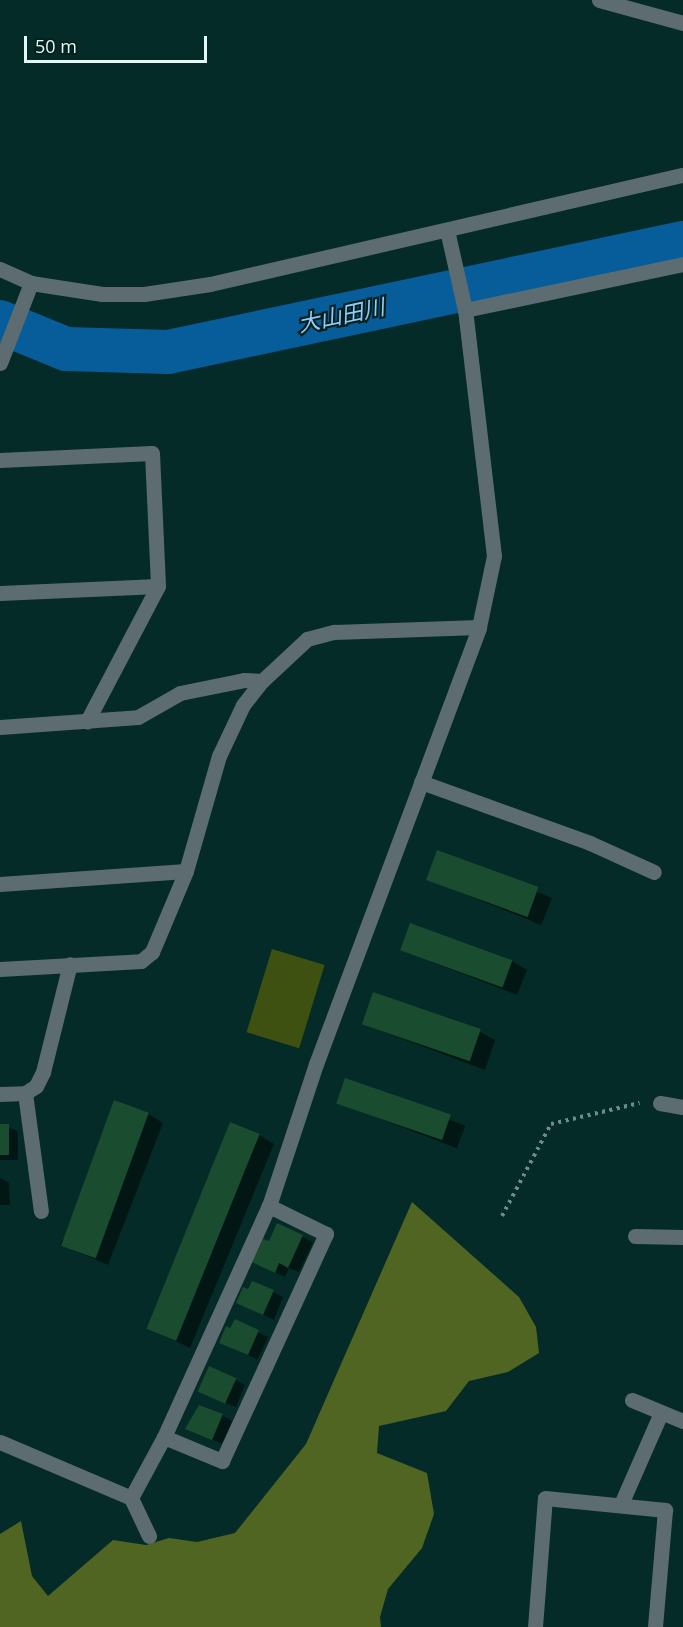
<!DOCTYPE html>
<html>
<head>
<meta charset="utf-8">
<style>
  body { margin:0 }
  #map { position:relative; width:683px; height:1627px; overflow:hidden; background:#042b27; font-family:"Open Sans","Noto Sans JP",sans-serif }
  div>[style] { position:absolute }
  .green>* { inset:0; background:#3f5110; transform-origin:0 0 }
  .forest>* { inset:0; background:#506521 }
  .shadow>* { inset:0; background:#0007; transform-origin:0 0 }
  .river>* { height:44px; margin:-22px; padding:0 22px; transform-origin:22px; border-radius:22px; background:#065d9a }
  .building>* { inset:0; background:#1a4c2f; transform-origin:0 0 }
  .path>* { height:4px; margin-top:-2px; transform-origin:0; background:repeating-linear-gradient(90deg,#6e8c89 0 3px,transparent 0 7.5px) }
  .minor>* { height:15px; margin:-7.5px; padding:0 7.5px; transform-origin:7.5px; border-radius:7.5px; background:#5d6c70 }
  span { translate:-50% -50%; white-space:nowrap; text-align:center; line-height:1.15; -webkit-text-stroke:4.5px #00211e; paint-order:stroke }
  .water-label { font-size:22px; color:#94c9fc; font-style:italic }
  .scale { position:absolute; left:24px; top:36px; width:183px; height:27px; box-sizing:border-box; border:3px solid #e4f8f5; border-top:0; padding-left:8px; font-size:18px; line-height:21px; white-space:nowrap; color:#e4f8f5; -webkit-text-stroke:4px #00211e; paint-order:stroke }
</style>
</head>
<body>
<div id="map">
  <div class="green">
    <div style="left:272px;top:949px;width:55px;height:87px;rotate:17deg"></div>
  </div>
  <div class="forest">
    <div style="clip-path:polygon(412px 1202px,519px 1297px,536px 1327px,539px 1353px,508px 1372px,469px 1381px,446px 1411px,379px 1426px,377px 1453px,427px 1473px,434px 1514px,422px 1548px,388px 1589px,380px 1617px,381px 1627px,0 1627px,0 1534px,21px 1521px,32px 1576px,48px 1596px,113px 1540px,146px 1545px,169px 1538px,197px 1542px,235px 1533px,306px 1444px)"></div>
  </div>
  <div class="shadow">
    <div style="left:438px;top:852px;width:123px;height:29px;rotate:22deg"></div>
    <div style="clip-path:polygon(401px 950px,512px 961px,527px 970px,517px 995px)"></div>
    <div style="clip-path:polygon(363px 1024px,480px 1032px,495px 1040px,485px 1070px)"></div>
    <div style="left:346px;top:1080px;width:128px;height:24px;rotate:21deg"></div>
    <div style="clip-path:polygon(148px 1114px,163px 1123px,108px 1265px,60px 1244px)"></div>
    <div style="clip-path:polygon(0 1125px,18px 1131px,18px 1160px,0 1160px)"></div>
    <div style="clip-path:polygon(259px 1135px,274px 1144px,190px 1348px,147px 1327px)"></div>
    <div style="clip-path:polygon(0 1178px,9px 1183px,10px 1205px,0 1205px)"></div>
    <div style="clip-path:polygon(278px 1225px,313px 1242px,299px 1272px,289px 1268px,285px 1277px,264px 1267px)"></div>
    <div style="clip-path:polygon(252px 1282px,283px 1297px,274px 1320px,238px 1303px)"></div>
    <div style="left:235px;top:1321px;width:37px;height:25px;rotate:26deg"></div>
    <div style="clip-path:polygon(210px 1368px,245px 1385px,236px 1407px,210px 1397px)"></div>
    <div style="clip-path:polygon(222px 1415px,232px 1421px,222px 1444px,187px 1428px)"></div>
  </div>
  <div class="river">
    <div style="left:0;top:322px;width:71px;rotate:22.2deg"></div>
    <div style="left:66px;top:349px;width:102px;rotate:1.7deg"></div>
    <div style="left:168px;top:352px;width:526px;rotate:-11.95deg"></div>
  </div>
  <div class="building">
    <div style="left:437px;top:850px;width:108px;height:32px;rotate:20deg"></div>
    <div style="left:410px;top:923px;width:109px;height:29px;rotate:20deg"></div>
    <div style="left:373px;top:992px;width:114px;height:34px;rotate:19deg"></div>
    <div style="left:345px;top:1078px;width:112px;height:27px;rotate:19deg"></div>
    <div style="left:114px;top:1100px;width:37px;height:155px;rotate:20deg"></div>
    <div style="left:230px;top:1122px;width:32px;height:223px;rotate:22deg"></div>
    <div style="left:0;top:1124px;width:9px;height:31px"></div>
    <div style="clip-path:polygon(277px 1223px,303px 1235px,288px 1268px,279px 1263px,275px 1273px,252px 1262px,263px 1239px,269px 1241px)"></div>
    <div style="clip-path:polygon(252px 1281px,274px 1290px,263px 1315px,236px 1303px,243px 1287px,248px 1289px)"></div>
    <div style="clip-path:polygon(235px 1319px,259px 1330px,248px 1355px,219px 1343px,226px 1326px,230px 1328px)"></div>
    <div style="left:209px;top:1366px;width:30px;height:28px;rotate:24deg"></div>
    <div style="clip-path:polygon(199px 1405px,223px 1414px,212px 1440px,185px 1429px)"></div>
  </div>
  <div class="path">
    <div style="left:502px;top:1216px;width:104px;rotate:-62deg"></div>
    <div style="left:551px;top:1124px;width:91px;rotate:-13.3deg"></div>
  </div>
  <div class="minor">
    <div style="left:599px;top:0;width:87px;rotate:15.3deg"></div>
    <div style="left:447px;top:230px;width:82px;rotate:77.3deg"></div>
    <div style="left:465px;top:310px;width:223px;rotate:-11.9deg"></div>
    <div style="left:0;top:269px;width:34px;rotate:24deg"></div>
    <div style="left:31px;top:283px;width:72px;rotate:8.8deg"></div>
    <div style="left:102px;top:294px;width:42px"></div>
    <div style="left:144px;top:294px;width:67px;rotate:-8.6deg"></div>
    <div style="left:210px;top:284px;width:485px;rotate:-13deg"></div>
    <div style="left:0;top:363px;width:86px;rotate:-68.8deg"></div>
    <div style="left:0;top:460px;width:152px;rotate:-2.6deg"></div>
    <div style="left:152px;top:453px;width:133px;rotate:87.4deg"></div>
    <div style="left:158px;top:586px;width:153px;rotate:117.7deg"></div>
    <div style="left:0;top:593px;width:158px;rotate:-2.5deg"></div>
    <div style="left:0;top:727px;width:138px;rotate:-4.1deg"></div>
    <div style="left:138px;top:717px;width:48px;rotate:-29.7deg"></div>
    <div style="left:180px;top:693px;width:65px;rotate:-11.5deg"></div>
    <div style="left:244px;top:680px;width:18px;rotate:3deg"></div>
    <div style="left:421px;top:782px;width:180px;rotate:19.8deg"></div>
    <div style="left:590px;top:843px;width:70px;rotate:24.4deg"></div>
    <div style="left:0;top:884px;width:186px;rotate:-4deg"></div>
    <div style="left:0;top:969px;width:141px;rotate:-3.2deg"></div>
    <div style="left:141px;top:961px;width:14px;rotate:-39deg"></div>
    <div style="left:152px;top:952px;width:88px;rotate:-67.2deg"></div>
    <div style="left:186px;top:871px;width:120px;rotate:-74deg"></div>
    <div style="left:219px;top:756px;width:56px;rotate:-64.8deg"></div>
    <div style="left:243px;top:705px;width:31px;rotate:-52deg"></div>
    <div style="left:262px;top:681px;width:62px;rotate:-43deg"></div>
    <div style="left:307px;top:639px;width:28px;rotate:-15deg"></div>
    <div style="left:334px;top:632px;width:145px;rotate:-2deg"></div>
    <div style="left:25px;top:1093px;width:119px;rotate:82.3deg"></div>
    <div style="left:0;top:1094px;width:25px;rotate:-2deg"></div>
    <div style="left:25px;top:1093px;width:13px;rotate:-32deg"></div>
    <div style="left:36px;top:1086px;width:16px;rotate:-63deg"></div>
    <div style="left:43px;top:1072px;width:111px;rotate:-76deg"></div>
    <div style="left:660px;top:1103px;width:23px;rotate:10deg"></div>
    <div style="left:635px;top:1236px;width:48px;rotate:1.2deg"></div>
    <div style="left:632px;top:1400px;width:55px;rotate:22.4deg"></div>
    <div style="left:164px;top:1437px;width:63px;rotate:22.5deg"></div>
    <div style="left:222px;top:1461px;width:250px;rotate:-65.4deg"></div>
    <div style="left:326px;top:1234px;width:64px;rotate:-153.8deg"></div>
    <div style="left:0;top:1442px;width:142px;rotate:23.1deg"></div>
    <div style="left:621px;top:1504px;width:99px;rotate:-66.3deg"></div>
    <div style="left:149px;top:1536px;width:42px;rotate:-115.3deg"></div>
    <div style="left:131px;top:1498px;width:69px;rotate:-61.6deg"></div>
    <div style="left:164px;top:1437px;width:254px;rotate:-65.6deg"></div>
    <div style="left:269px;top:1206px;width:150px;rotate:-71.7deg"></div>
    <div style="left:316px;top:1064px;width:466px;rotate:-69.5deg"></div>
    <div style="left:479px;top:627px;width:73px;rotate:-78.1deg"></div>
    <div style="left:494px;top:556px;width:248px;rotate:-96.7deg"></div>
    <div style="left:535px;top:1627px;width:129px;rotate:-85.6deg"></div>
    <div style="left:545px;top:1498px;width:121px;rotate:5.7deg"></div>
    <div style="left:665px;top:1510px;width:117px;rotate:94.9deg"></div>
  </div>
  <div class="water-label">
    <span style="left:341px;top:315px;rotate:-12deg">大山田川</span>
  </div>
  <div class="scale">50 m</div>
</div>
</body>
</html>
